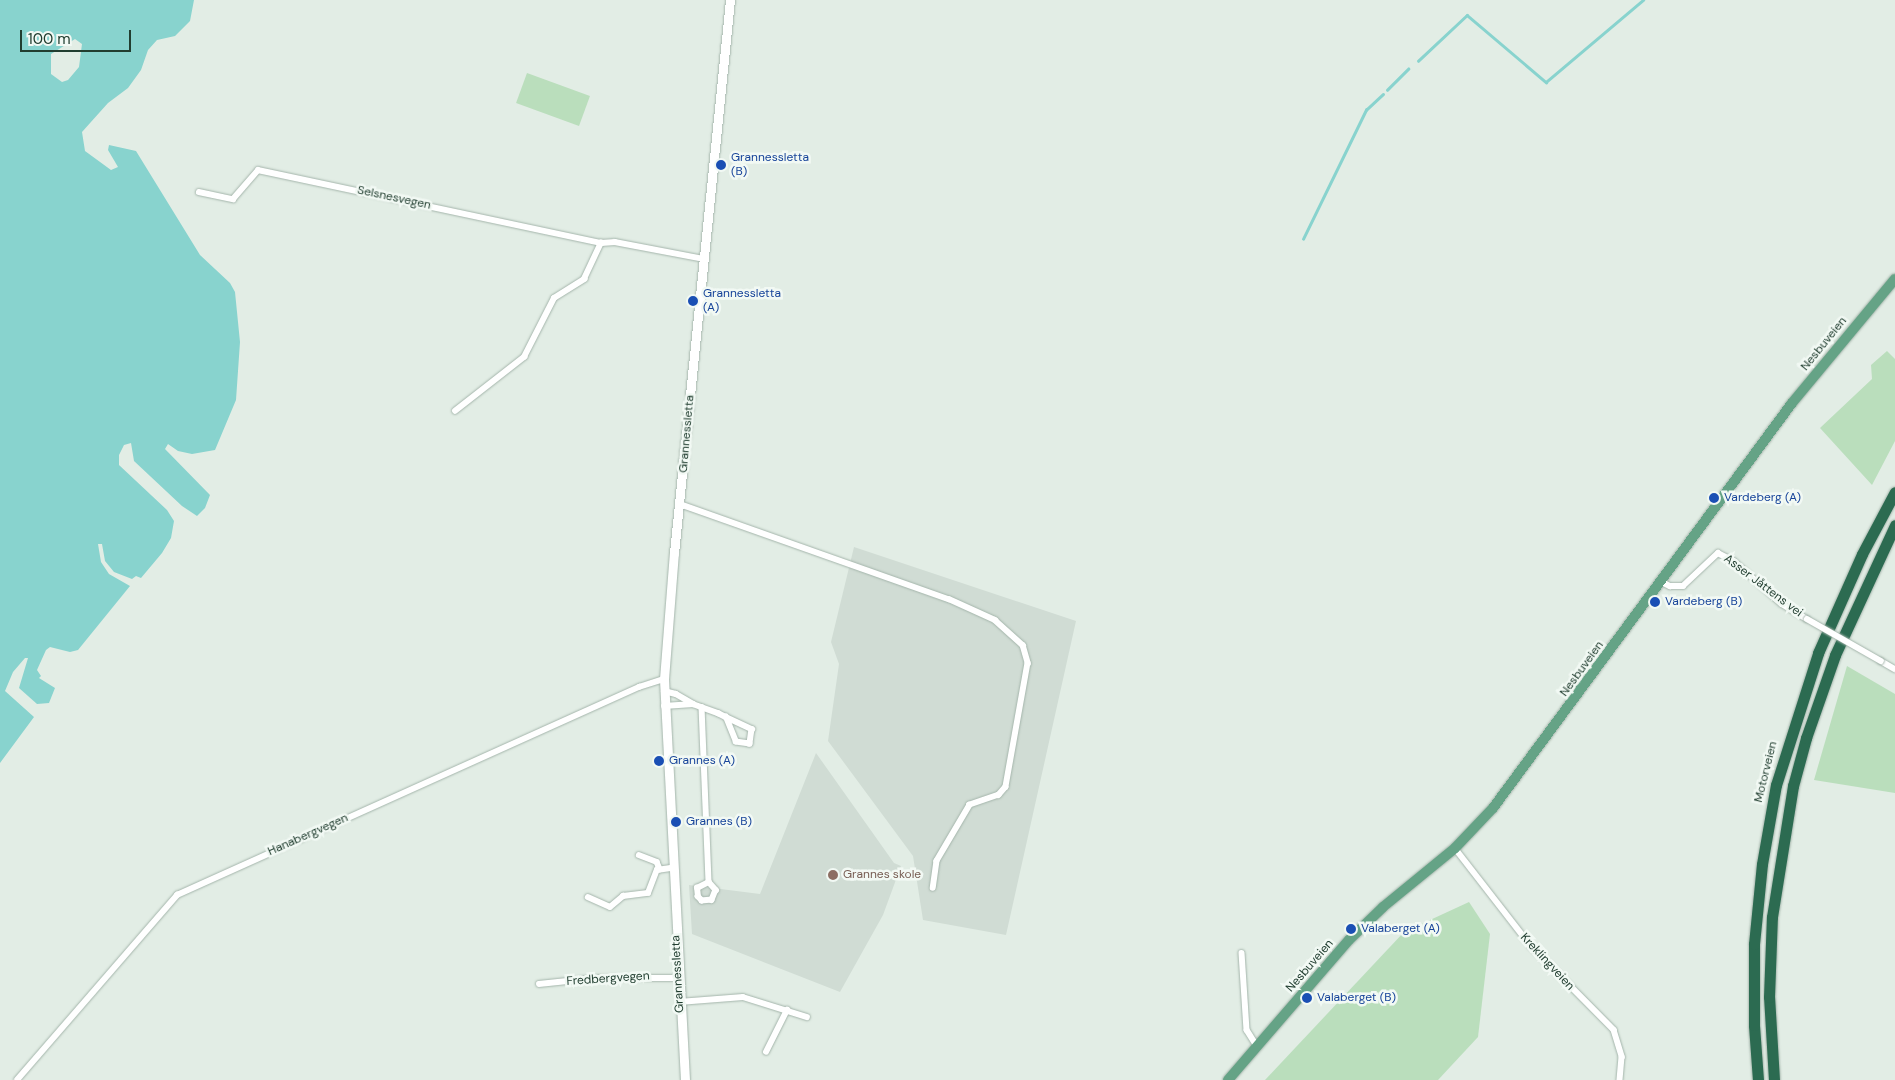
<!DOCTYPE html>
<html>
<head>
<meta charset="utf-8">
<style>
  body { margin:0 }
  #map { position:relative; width:1895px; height:1080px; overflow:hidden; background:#e2ede5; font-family:"DM Sans",sans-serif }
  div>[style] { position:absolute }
  .built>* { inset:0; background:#d0dcd4 }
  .green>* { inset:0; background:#badebc; transform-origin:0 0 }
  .water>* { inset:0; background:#88d3ce }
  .stream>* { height:2.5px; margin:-1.25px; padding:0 1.25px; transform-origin:1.25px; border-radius:1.25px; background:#88d3ce }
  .roads { filter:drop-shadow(0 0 1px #a4b5ab) drop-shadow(0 0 1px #a4b5ab) }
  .street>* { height:5.5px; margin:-2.75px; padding:0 2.75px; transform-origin:2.75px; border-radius:2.75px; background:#fff }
  .secondary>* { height:9px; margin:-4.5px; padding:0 4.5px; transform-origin:4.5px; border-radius:4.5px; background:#fff }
  .primary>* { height:10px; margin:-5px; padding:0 5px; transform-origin:5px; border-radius:5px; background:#65a386 }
  .highway>* { height:11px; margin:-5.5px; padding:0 5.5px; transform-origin:5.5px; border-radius:5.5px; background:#2c6b51 }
  .bridges { filter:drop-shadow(0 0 1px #a4b5ab) drop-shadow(0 0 1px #a4b5ab) }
  .street-bridge>* { height:5.5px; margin:-2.75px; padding:0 2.75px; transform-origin:2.75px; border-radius:2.75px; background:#fff }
  .dots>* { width:14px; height:14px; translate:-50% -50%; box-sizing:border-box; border:2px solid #f2f9f4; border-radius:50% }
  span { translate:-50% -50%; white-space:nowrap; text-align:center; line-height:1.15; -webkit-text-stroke:5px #f2f9f4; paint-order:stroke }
  .transit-label { font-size:12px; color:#164399 }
  .left { translate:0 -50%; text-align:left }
  .street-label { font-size:12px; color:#213e30 }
  .education-label { font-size:12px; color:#785e54 }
  .scale { position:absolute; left:20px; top:30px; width:111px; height:22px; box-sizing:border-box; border:2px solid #213e30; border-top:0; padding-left:6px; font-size:15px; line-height:18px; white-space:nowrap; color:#213e30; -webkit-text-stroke:4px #f2f9f4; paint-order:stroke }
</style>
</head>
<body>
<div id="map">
  <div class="built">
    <div style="clip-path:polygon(854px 547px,1076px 621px,1006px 935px,923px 920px,913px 856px,828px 741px,839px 664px,831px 642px)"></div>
    <div style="clip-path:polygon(816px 753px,894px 863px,901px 866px,883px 915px,840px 992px,692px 934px,689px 885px,760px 894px)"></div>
  </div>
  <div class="green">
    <div style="left:527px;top:73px;width:67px;height:32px;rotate:20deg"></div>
    <div style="clip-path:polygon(1887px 351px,1895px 359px,1895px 441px,1872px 485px,1820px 428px,1872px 379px,1871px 365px)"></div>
    <div style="clip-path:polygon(1847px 666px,1895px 694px,1895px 793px,1814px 780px)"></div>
    <div style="clip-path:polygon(1469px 902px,1490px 934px,1478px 1037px,1438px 1080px,1265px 1080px,1404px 932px)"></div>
  </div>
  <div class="water">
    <div style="clip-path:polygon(evenodd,0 0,194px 0,190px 21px,175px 36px,157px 40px,148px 50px,141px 70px,128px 88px,108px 103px,82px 132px,85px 151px,111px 170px,118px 167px,108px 150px,109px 145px,136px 151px,200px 255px,230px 283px,235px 292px,240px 342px,236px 400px,215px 450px,192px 454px,178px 451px,168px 444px,165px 449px,210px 495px,205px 508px,197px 516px,182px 506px,134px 461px,131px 443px,124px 445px,119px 455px,119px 465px,167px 510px,174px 521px,171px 538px,162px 553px,141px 578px,136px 576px,132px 579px,114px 572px,105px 561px,102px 544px,98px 544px,101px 562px,109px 574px,130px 586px,78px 650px,70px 652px,50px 647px,46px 650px,37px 670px,41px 676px,39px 678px,55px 688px,49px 703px,37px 704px,19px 688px,28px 658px,25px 658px,13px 672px,5px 691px,34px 717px,0 763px,0 0,75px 39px,82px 44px,79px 67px,68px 80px,62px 82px,51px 74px,51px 54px,75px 39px)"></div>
  </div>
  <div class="stream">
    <div style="left:1418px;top:61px;width:67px;rotate:-43.2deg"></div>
    <div style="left:1467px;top:15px;width:104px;rotate:40.3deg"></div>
    <div style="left:1546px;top:82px;width:127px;rotate:-40.2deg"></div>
    <div style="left:1387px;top:90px;width:30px;rotate:-45deg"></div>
    <div style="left:1303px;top:239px;width:144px;rotate:-64deg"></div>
    <div style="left:1366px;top:110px;width:23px;rotate:-43deg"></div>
  </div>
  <div class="roads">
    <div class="street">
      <div style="left:199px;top:192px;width:35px;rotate:12deg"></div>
      <div style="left:233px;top:199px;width:38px;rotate:-49deg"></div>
      <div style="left:258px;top:170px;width:351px;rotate:12deg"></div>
      <div style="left:455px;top:411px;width:88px;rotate:-38deg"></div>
      <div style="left:524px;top:357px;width:66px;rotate:-63deg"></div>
      <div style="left:554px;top:298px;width:36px;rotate:-32deg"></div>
      <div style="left:584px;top:279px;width:40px;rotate:-65deg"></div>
      <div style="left:601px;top:243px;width:14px;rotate:-4deg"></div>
      <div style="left:615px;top:242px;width:91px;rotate:10.8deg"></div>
      <div style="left:680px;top:504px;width:285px;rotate:19.5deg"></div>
      <div style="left:949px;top:599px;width:51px;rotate:24.5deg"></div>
      <div style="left:995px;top:620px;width:38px;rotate:42deg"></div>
      <div style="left:1023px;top:645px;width:19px;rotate:74deg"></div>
      <div style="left:1028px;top:663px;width:126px;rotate:100.1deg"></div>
      <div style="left:1006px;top:787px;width:11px;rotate:131deg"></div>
      <div style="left:999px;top:795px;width:31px;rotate:161deg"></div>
      <div style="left:970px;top:805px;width:65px;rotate:120.5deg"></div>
      <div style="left:937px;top:861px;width:27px;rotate:98deg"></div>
      <div style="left:1662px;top:582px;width:9px;rotate:27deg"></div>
      <div style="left:1670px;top:586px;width:13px"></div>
      <div style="left:1683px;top:586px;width:48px;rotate:-43.3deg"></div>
      <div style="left:1718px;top:553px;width:18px;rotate:27deg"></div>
      <div style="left:1734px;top:561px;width:64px;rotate:41.9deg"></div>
      <div style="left:1782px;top:604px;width:29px;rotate:31deg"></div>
      <div style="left:1881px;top:661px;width:16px;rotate:30deg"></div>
      <div style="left:664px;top:691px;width:12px;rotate:14deg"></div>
      <div style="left:676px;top:694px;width:20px;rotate:30deg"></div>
      <div style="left:693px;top:704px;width:27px;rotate:20deg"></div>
      <div style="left:718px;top:713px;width:9px;rotate:27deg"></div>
      <div style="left:726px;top:717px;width:29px;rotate:25deg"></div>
      <div style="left:752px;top:729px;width:15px;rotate:98deg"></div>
      <div style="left:750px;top:744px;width:14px;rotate:-172deg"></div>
      <div style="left:736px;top:742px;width:27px;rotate:-112deg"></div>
      <div style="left:664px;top:706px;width:29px;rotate:-4deg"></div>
      <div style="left:702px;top:707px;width:175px;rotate:87.7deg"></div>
      <div style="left:709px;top:882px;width:11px;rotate:49deg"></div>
      <div style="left:716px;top:890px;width:11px;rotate:112deg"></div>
      <div style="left:712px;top:900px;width:10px;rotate:174deg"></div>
      <div style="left:702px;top:901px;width:6px;rotate:-135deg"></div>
      <div style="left:698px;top:897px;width:9px;rotate:-96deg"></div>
      <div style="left:697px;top:888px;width:13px;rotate:-27deg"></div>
      <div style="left:1455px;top:848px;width:124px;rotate:52.2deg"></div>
      <div style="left:1531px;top:946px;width:118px;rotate:45.3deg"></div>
      <div style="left:1614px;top:1030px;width:28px;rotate:73deg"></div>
      <div style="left:1622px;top:1057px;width:23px;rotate:95deg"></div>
      <div style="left:639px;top:855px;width:19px;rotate:21deg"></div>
      <div style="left:657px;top:862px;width:8px;rotate:67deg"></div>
      <div style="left:588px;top:897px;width:24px;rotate:24deg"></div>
      <div style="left:610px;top:907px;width:17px;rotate:-40deg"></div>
      <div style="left:623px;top:896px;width:25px;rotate:-7deg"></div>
      <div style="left:648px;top:893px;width:25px;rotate:-69deg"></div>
      <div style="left:657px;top:870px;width:15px;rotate:-8deg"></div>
      <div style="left:1242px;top:953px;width:77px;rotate:86.3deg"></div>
      <div style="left:1247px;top:1030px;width:19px;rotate:58deg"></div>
      <div style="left:539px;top:984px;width:57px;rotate:-6deg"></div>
      <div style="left:596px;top:978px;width:82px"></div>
      <div style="left:679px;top:1002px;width:64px;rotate:-4.5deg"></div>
      <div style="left:743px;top:997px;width:67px;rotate:17.4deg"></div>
      <div style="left:766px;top:1052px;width:47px;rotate:-63.4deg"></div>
      <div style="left:17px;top:1080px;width:245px;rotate:-49.1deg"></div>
      <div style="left:177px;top:895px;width:507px;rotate:-24.24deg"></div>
      <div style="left:639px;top:687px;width:26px;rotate:-18deg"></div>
    </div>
    <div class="secondary">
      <div style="left:685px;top:1080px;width:402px;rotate:-93deg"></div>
      <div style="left:664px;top:679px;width:126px;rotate:-85.5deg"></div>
      <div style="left:674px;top:553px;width:556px;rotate:-84.22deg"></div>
    </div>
    <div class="primary">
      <div style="left:1228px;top:1080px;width:185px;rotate:-49.2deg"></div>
      <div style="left:1349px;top:940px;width:47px;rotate:-44.1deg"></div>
      <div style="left:1383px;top:907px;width:93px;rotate:-39.3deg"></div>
      <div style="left:1455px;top:848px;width:55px;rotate:-46.5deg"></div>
      <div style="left:1493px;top:808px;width:503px;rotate:-53.56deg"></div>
      <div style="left:1792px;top:403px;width:161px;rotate:-50.3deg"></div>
    </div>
    <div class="highway">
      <div style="left:1758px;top:1080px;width:55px;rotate:-94.2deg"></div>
      <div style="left:1754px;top:1025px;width:81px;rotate:-90deg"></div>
      <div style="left:1754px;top:944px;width:80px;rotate:-84.3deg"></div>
      <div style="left:1762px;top:864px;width:80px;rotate:-80deg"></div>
      <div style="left:1776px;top:785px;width:139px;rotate:-72.3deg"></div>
      <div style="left:1818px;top:653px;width:108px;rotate:-66deg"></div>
      <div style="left:1862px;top:554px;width:70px;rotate:-62deg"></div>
      <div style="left:1774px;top:1080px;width:83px;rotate:-93.4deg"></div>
      <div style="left:1769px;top:997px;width:80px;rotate:-87.9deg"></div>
      <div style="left:1772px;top:917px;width:133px;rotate:-80.9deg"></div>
      <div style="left:1793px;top:786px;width:50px;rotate:-74.8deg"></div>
      <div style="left:1806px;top:738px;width:88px;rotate:-70.7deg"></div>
      <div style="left:1835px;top:655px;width:143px;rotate:-65.2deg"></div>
    </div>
  </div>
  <div class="bridges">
    <div class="street-bridge">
      <div style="left:1807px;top:619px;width:85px;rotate:29.6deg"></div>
    </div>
  </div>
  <div class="dots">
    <div style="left:721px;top:165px;background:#1a4fb4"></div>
    <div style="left:693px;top:301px;background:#1a4fb4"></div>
    <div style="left:1714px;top:498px;background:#1a4fb4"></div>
    <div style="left:1655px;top:602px;background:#1a4fb4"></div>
    <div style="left:659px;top:761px;background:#1a4fb4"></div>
    <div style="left:676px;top:822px;background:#1a4fb4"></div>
    <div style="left:833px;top:875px;background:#8d6e63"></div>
    <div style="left:1351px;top:929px;background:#1a4fb4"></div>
    <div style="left:1307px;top:998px;background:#1a4fb4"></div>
  </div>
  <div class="transit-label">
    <span class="left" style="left:731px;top:165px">Grannessletta<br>(B)</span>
    <span class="left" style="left:703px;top:301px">Grannessletta<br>(A)</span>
    <span class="left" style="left:1724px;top:498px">Vardeberg (A)</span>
    <span class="left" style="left:1665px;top:602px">Vardeberg (B)</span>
    <span class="left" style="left:669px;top:761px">Grannes (A)</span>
    <span class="left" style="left:686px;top:822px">Grannes (B)</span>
    <span class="left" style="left:1361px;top:929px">Valaberget (A)</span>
    <span class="left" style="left:1317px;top:998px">Valaberget (B)</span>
  </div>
  <div class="street-label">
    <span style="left:394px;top:198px;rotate:12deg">Selsnesvegen</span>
    <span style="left:1824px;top:344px;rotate:-51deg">Nesbuveien</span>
    <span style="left:687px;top:434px;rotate:-85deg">Grannessletta</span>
    <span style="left:1763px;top:586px;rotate:37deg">Asser Jåttens vei</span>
    <span style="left:1582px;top:669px;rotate:-54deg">Nesbuveien</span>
    <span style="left:1766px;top:772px;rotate:-76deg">Motorveien</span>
    <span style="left:308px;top:835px;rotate:-24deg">Hanabergvegen</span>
    <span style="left:1547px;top:962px;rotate:47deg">Kreklingveien</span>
    <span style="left:1310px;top:966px;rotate:-49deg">Nesbuveien</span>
    <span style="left:678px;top:974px;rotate:-93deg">Grannessletta</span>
    <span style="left:608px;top:979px;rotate:-4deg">Fredbergvegen</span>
  </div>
  <div class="education-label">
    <span class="left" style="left:843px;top:875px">Grannes skole</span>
  </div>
  <div class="scale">100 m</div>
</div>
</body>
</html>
